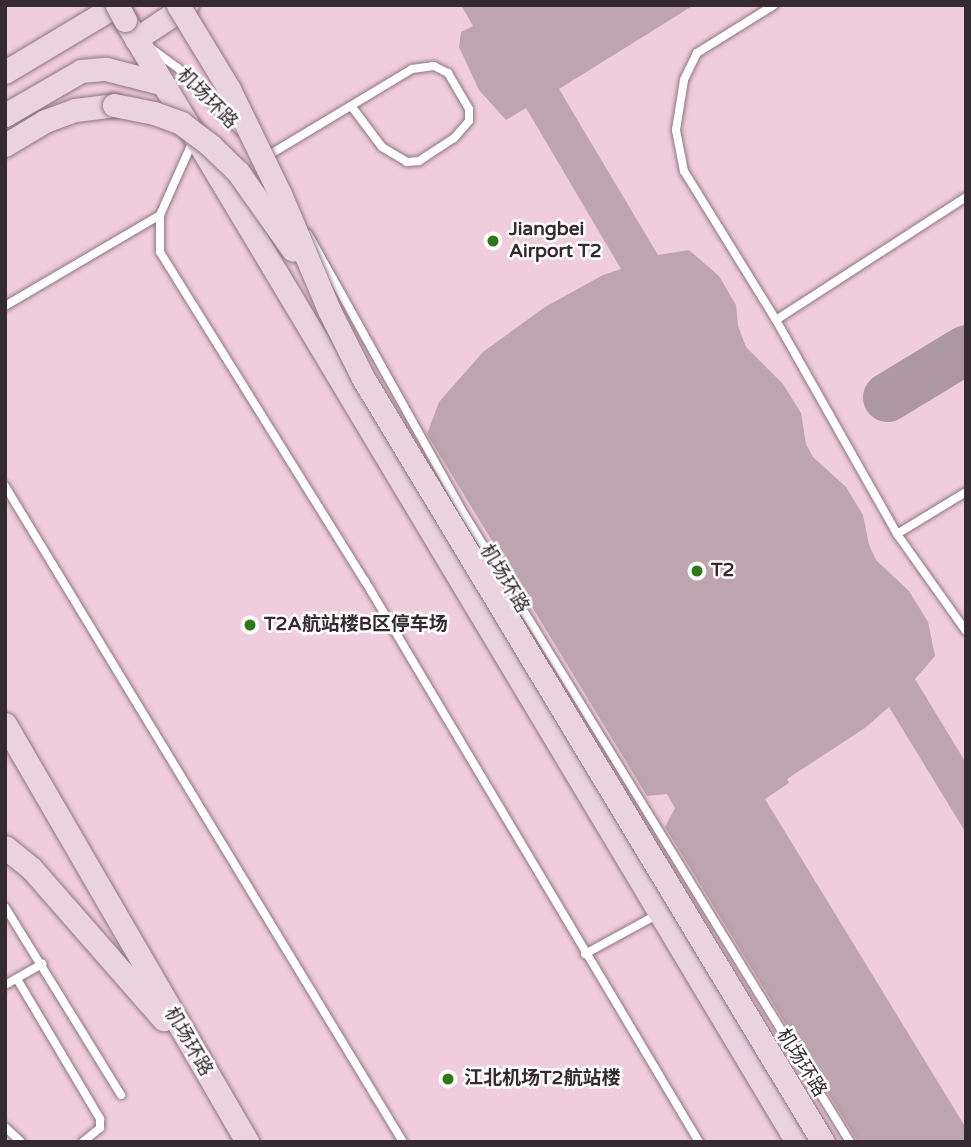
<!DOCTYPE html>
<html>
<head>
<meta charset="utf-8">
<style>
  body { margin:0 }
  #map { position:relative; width:971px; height:1147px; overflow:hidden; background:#f5dae6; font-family:"Varela Round","Noto Sans SC",sans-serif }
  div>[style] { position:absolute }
  .built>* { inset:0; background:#f0cddc; transform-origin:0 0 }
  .taxiway>* { height:49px; margin:-24.5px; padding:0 24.5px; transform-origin:24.5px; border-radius:24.5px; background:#ad98a2 }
  .building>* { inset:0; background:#bea4af }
  .roads { filter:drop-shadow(0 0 2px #8f7681) drop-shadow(0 0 2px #8f7681) }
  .lane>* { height:8px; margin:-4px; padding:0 4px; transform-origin:4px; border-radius:4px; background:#fff }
  .secondary>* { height:23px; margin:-11.5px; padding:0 11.5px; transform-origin:11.5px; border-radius:11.5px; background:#ebd2df }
  .bridges { filter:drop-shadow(0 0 2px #8f7681) drop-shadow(0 0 2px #8f7681) }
  .secondary-bridge>* { height:23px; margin:-11.5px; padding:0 11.5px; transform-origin:11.5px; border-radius:11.5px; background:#ebd2df }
  .dots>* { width:19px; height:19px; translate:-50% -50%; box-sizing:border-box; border:4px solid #fff; border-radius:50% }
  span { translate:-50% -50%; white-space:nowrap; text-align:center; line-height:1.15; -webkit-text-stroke:5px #fff; paint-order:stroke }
  .street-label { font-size:19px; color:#342a2f }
  .poi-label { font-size:19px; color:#342a2f; font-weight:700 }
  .left { translate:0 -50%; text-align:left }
  .frame { position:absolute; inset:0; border:7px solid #342a2f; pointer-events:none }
</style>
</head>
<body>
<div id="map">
  <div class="built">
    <div style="left:5px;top:5px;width:961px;height:1137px"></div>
  </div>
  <div class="taxiway">
    <div style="left:887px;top:397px;width:92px;rotate:-31.3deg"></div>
  </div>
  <div class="building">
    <div style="clip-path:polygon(461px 5px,694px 5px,559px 89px,658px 255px,689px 250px,719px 276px,736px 305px,738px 326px,746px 347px,783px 384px,801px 413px,806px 444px,813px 457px,846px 487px,863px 515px,869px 545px,876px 560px,909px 591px,928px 622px,935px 656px,915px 679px,966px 763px,966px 833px,889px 707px,865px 728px,787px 779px,789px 783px,765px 799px,966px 1128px,966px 1142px,858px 1142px,665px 827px,675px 808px,667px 794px,647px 796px,427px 434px,439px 402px,483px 352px,545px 307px,603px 275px,621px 269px,526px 108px,506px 120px,479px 90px,459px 47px,461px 32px,473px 26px)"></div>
  </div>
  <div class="roads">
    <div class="lane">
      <div style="left:774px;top:5px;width:91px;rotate:148.1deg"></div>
      <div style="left:697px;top:53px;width:30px;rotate:116deg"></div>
      <div style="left:684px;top:80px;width:51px;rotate:99.1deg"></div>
      <div style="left:676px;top:130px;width:42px;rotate:79deg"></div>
      <div style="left:684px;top:171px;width:175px;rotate:58.3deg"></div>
      <div style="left:776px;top:320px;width:246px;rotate:60.5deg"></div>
      <div style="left:897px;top:534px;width:119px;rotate:54.6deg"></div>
      <div style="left:149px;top:47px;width:36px;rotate:36deg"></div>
      <div style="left:178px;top:68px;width:87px;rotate:45.5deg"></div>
      <div style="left:193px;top:141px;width:81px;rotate:114deg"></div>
      <div style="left:160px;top:215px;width:37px;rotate:90deg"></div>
      <div style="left:160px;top:252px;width:388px;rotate:58.1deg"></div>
      <div style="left:365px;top:581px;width:653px;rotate:59.23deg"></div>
      <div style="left:264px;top:158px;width:173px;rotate:-31deg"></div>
      <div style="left:412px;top:69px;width:22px;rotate:-8deg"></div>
      <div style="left:434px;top:66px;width:16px;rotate:27deg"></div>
      <div style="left:448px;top:73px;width:42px;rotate:59.7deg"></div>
      <div style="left:469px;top:109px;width:12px;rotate:90deg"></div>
      <div style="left:469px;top:121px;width:23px;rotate:131deg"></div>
      <div style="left:454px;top:138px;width:42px;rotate:146.7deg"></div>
      <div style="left:419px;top:161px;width:12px;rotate:175deg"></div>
      <div style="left:407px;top:162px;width:29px;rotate:-149deg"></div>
      <div style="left:382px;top:147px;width:50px;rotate:-126.9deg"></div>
      <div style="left:308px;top:234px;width:321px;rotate:60.9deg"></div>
      <div style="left:464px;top:514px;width:737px;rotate:58.42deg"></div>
      <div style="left:5px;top:306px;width:180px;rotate:-30.4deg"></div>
      <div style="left:776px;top:320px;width:226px;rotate:-32.9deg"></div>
      <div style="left:5px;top:486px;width:767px;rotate:58.75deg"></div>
      <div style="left:897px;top:534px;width:81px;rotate:-31.3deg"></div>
      <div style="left:5px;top:907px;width:221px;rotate:58.3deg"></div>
      <div style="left:585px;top:954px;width:85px;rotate:-28.7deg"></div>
      <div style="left:17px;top:979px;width:163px;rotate:59.3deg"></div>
      <div style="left:100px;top:1119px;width:9px;rotate:90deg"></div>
      <div style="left:100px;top:1128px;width:22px;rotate:141deg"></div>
      <div style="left:5px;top:985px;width:43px;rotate:-29.6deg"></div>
      <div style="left:5px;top:1127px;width:22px;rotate:43deg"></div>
    </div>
    <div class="secondary">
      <div style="left:125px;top:20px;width:1308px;rotate:59.08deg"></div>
      <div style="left:136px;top:39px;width:61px;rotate:-33.7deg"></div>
      <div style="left:5px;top:72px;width:131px;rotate:-30.9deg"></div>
      <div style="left:5px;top:115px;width:88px;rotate:-30.1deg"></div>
      <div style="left:81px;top:71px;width:25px;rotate:-5deg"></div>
      <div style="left:106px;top:69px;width:57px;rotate:14.3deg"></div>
      <div style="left:5px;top:145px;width:47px;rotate:-31deg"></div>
      <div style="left:45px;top:121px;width:32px;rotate:-20deg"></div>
      <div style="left:75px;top:110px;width:39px;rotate:-7deg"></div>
      <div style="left:5px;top:724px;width:483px;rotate:59.9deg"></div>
      <div style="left:5px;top:847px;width:33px;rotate:39deg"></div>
      <div style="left:31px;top:868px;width:201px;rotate:48.8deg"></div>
    </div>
  </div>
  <div class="bridges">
    <div class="secondary-bridge">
      <div style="left:117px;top:5px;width:17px;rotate:62deg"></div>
      <div style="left:178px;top:5px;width:98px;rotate:58.7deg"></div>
      <div style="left:229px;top:89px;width:117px;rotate:64.1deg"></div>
      <div style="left:280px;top:194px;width:126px;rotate:67.1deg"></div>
      <div style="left:329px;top:310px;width:76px;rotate:63.4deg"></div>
      <div style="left:363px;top:378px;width:892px;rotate:58.95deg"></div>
      <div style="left:114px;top:105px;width:41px;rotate:11.3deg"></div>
      <div style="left:154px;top:113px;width:29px;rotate:20deg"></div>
      <div style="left:181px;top:123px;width:38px;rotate:37deg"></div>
      <div style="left:211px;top:146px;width:37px;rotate:44deg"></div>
      <div style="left:238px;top:172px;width:95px;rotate:54.8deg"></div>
    </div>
  </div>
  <div class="dots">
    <div style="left:493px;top:241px;background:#2f771b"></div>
    <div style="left:697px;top:571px;background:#2f771b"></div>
    <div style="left:250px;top:625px;background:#2f771b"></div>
    <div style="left:448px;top:1079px;background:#2f771b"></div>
  </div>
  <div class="street-label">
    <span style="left:207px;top:99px;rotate:45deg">机场环路</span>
    <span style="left:504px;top:579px;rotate:59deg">机场环路</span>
    <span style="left:188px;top:1042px;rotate:60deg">机场环路</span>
    <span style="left:801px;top:1063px;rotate:58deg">机场环路</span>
  </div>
  <div class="poi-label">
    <span class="left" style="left:509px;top:241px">Jiangbei<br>Airport T2</span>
    <span class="left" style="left:711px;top:571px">T2</span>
    <span class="left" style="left:264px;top:625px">T2A航站楼B区停车场</span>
    <span class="left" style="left:464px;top:1079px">江北机场T2航站楼</span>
  </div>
  <div class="frame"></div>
</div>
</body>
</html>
